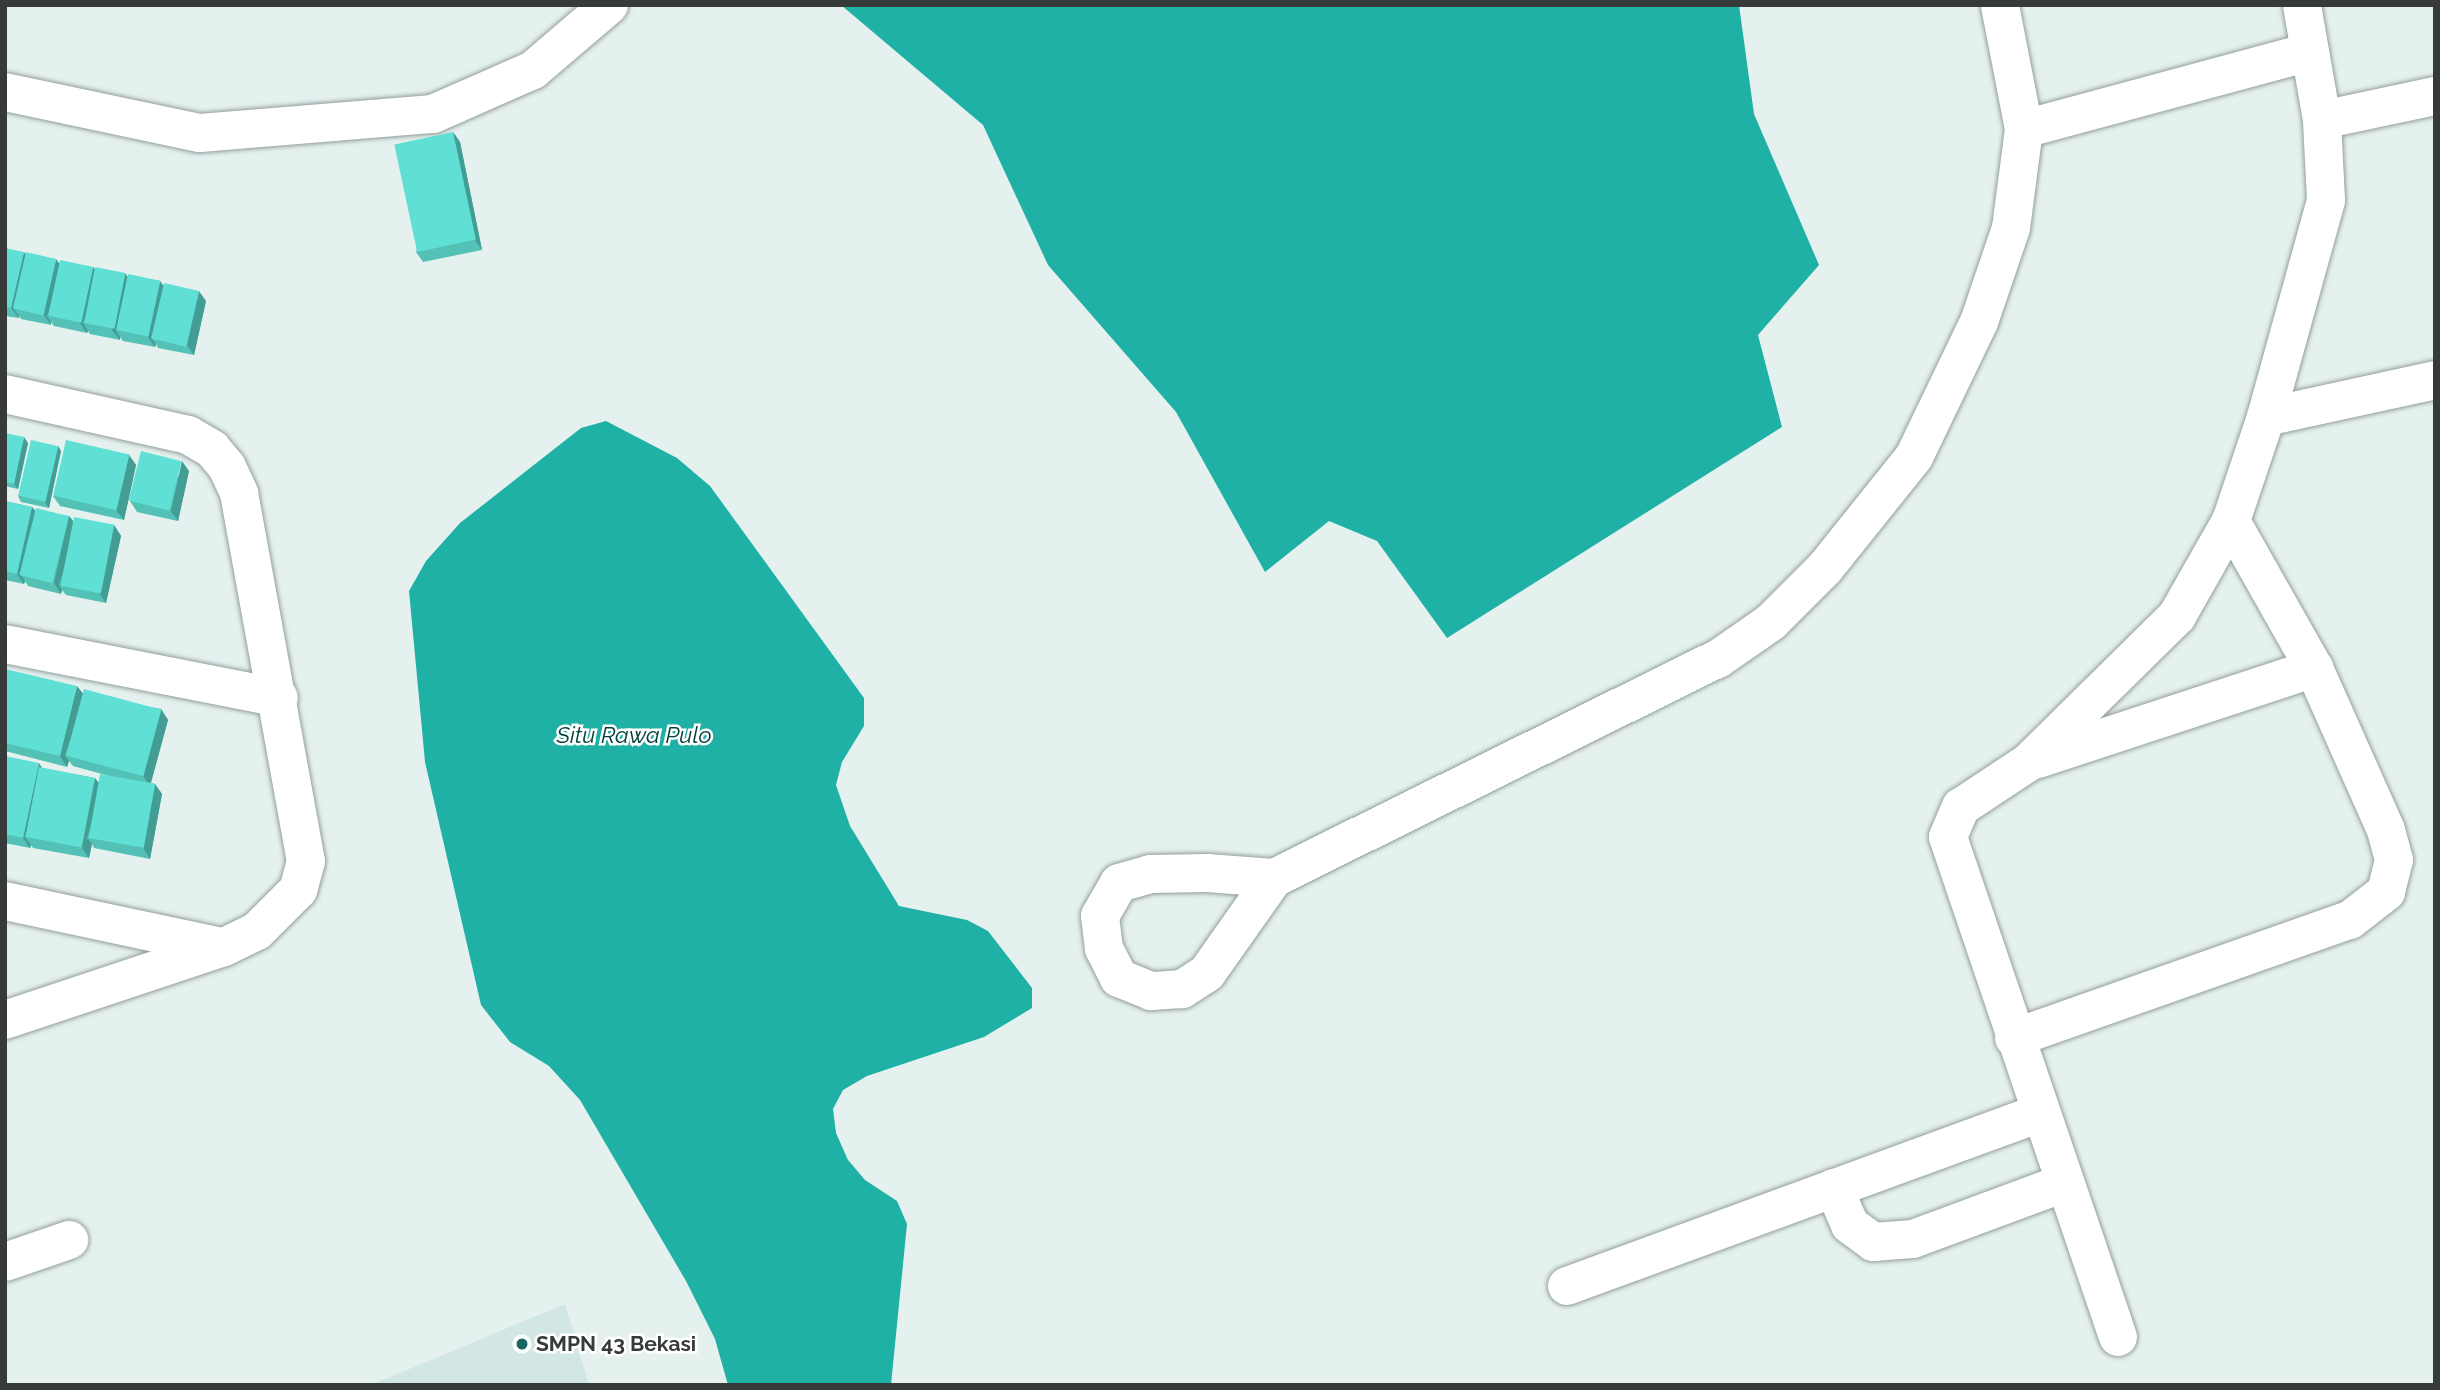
<!DOCTYPE html>
<html>
<head>
<meta charset="utf-8">
<style>
  body { margin:0 }
  #map { position:relative; width:2440px; height:1390px; overflow:hidden; background:#e5f1ef; font-family:Raleway,sans-serif }
  div>[style] { position:absolute }
  .built>* { inset:0; background:#d2e7e4 }
  .water>* { inset:0; background:#20b1a6 }
  .roads { filter:drop-shadow(0 0 2px #939e9d) drop-shadow(0 0 2px #939e9d) }
  .minor>* { height:38px; margin:-19px; padding:0 19px; transform-origin:19px; border-radius:19px; background:#fff }
  .wall>* { inset:0; background:#53c1b6 }
  .shaded-wall>* { inset:0; background:#439d94 }
  .building>* { inset:0; background:#60e0d4; transform-origin:0 0 }
  .dots>* { width:19px; height:19px; translate:-50% -50%; box-sizing:border-box; border:4px solid #fff; border-radius:50% }
  span { translate:-50% -50%; white-space:nowrap; text-align:center; line-height:1.15; -webkit-text-stroke:5px #fff; paint-order:stroke }
  .poi-label { font-size:21px; color:#363b3a; font-weight:700 }
  .left { translate:0 -50%; text-align:left }
  .water-label { font-size:23px; color:#02403c; font-style:italic }
  .frame { position:absolute; inset:0; border:7px solid #363b3a; pointer-events:none }
</style>
</head>
<body>
<div id="map">
  <div class="built">
    <div style="clip-path:polygon(565px 1304px,589px 1385px,371px 1385px)"></div>
  </div>
  <div class="water">
    <div style="clip-path:polygon(841px 5px,1739px 5px,1754px 114px,1819px 265px,1758px 335px,1782px 427px,1447px 638px,1377px 541px,1329px 521px,1265px 572px,1176px 412px,1048px 265px,983px 125px)"></div>
    <div style="clip-path:polygon(606px 421px,677px 458px,710px 486px,864px 698px,864px 726px,842px 762px,836px 785px,850px 826px,899px 906px,967px 920px,988px 931px,1032px 988px,1032px 1008px,984px 1037px,867px 1076px,843px 1090px,833px 1109px,836px 1133px,848px 1160px,865px 1180px,897px 1201px,907px 1224px,891px 1385px,728px 1385px,715px 1339px,686px 1281px,580px 1100px,549px 1066px,510px 1042px,481px 1005px,425px 762px,409px 591px,426px 561px,460px 523px,581px 428px)"></div>
  </div>
  <div class="roads">
    <div class="minor">
      <div style="left:5px;top:92px;width:199px;rotate:11.9deg"></div>
      <div style="left:200px;top:133px;width:234px;rotate:-4.7deg"></div>
      <div style="left:433px;top:114px;width:109px;rotate:-23.7deg"></div>
      <div style="left:533px;top:70px;width:100px;rotate:-40.5deg"></div>
      <div style="left:2322px;top:120px;width:116px;rotate:-12deg"></div>
      <div style="left:2024px;top:129px;width:296px;rotate:-15.1deg"></div>
      <div style="left:5px;top:394px;width:188px;rotate:12.6deg"></div>
      <div style="left:188px;top:435px;width:28px;rotate:30deg"></div>
      <div style="left:212px;top:449px;width:23px;rotate:50deg"></div>
      <div style="left:227px;top:467px;width:29px;rotate:65deg"></div>
      <div style="left:239px;top:493px;width:374px;rotate:79.7deg"></div>
      <div style="left:306px;top:861px;width:30px;rotate:105deg"></div>
      <div style="left:298px;top:890px;width:58px;rotate:135deg"></div>
      <div style="left:257px;top:931px;width:37px;rotate:154deg"></div>
      <div style="left:224px;top:947px;width:231px;rotate:161.6deg"></div>
      <div style="left:2266px;top:417px;width:173px;rotate:-12.3deg"></div>
      <div style="left:5px;top:644px;width:279px;rotate:11.1deg"></div>
      <div style="left:2038px;top:759px;width:291px;rotate:-18.2deg"></div>
      <div style="left:1207px;top:873px;width:67px;rotate:4.3deg"></div>
      <div style="left:1274px;top:878px;width:116px;rotate:125.2deg"></div>
      <div style="left:1207px;top:973px;width:30px;rotate:147deg"></div>
      <div style="left:1182px;top:989px;width:31px;rotate:176deg"></div>
      <div style="left:1151px;top:991px;width:35px;rotate:-158deg"></div>
      <div style="left:1119px;top:978px;width:33px;rotate:-117deg"></div>
      <div style="left:1104px;top:949px;width:33px;rotate:-97deg"></div>
      <div style="left:1100px;top:916px;width:38px;rotate:-60deg"></div>
      <div style="left:1119px;top:883px;width:32px;rotate:-16deg"></div>
      <div style="left:1150px;top:874px;width:57px;rotate:-1deg"></div>
      <div style="left:1274px;top:878px;width:495px;rotate:-26.3deg"></div>
      <div style="left:1718px;top:659px;width:65px;rotate:-34.9deg"></div>
      <div style="left:1771px;top:622px;width:76px;rotate:-45deg"></div>
      <div style="left:1825px;top:568px;width:142px;rotate:-51.3deg"></div>
      <div style="left:1914px;top:457px;width:150px;rotate:-64.3deg"></div>
      <div style="left:1979px;top:322px;width:99px;rotate:-71.2deg"></div>
      <div style="left:2011px;top:228px;width:100px;rotate:-82.5deg"></div>
      <div style="left:2024px;top:129px;width:126px;rotate:-101deg"></div>
      <div style="left:5px;top:901px;width:222px;rotate:12deg"></div>
      <div style="left:2014px;top:1038px;width:356px;rotate:-19.4deg"></div>
      <div style="left:2350px;top:920px;width:46px;rotate:-37.9deg"></div>
      <div style="left:2386px;top:892px;width:33px;rotate:-76deg"></div>
      <div style="left:2394px;top:860px;width:31px;rotate:-105deg"></div>
      <div style="left:2386px;top:830px;width:177px;rotate:-114deg"></div>
      <div style="left:2314px;top:668px;width:169px;rotate:-119.5deg"></div>
      <div style="left:1834px;top:1188px;width:40px;rotate:66.6deg"></div>
      <div style="left:1850px;top:1225px;width:29px;rotate:36deg"></div>
      <div style="left:1873px;top:1242px;width:40px;rotate:-4.3deg"></div>
      <div style="left:1913px;top:1239px;width:161px;rotate:-20.3deg"></div>
      <div style="left:5px;top:1262px;width:68px;rotate:-19deg"></div>
      <div style="left:1567px;top:1286px;width:504px;rotate:-20.09deg"></div>
      <div style="left:2118px;top:1337px;width:528px;rotate:-108.78deg"></div>
      <div style="left:1948px;top:837px;width:33px;rotate:-67deg"></div>
      <div style="left:1961px;top:807px;width:82px;rotate:-33.5deg"></div>
      <div style="left:2029px;top:762px;width:208px;rotate:-44.6deg"></div>
      <div style="left:2177px;top:616px;width:109px;rotate:-60.4deg"></div>
      <div style="left:2231px;top:521px;width:110px;rotate:-71.4deg"></div>
      <div style="left:2266px;top:417px;width:225px;rotate:-74.5deg"></div>
      <div style="left:2326px;top:200px;width:80px;rotate:-92.9deg"></div>
      <div style="left:2322px;top:120px;width:117px;rotate:-99.9deg"></div>
    </div>
  </div>
  <div class="wall">
    <div style="clip-path:polygon(453px 132px,460px 142px,482px 250px,423px 262px,416px 252px)"></div>
    <div style="clip-path:polygon(5px 248px,59px 263px,93px 267px,95px 269px,128px 277px,160px 281px,163px 285px,206px 301px,194px 355px,158px 348px,156px 344px,155px 347px,123px 341px,120px 337px,120px 340px,90px 334px,88px 331px,87px 333px,54px 326px,51px 322px,51px 325px,21px 319px,19px 316px,19px 318px,5px 316px)"></div>
    <div style="clip-path:polygon(5px 433px,28px 443px,18px 489px,5px 486px)"></div>
    <div style="clip-path:polygon(58px 446px,61px 451px,49px 508px,21px 502px,18px 496px)"></div>
    <div style="clip-path:polygon(129px 455px,136px 465px,124px 520px,60px 506px,53px 496px)"></div>
    <div style="clip-path:polygon(189px 471px,178px 521px,137px 512px,130px 501px)"></div>
    <div style="clip-path:polygon(5px 501px,32px 507px,36px 511px,69px 516px,73px 521px,114px 525px,121px 536px,106px 603px,66px 595px,62px 590px,61px 594px,28px 586px,25px 581px,24px 584px,5px 580px)"></div>
    <div style="clip-path:polygon(5px 669px,83px 694px,161px 709px,168px 720px,151px 783px,155px 784px,162px 794px,150px 859px,94px 848px,92px 844px,89px 858px,33px 848px,31px 845px,30px 848px,5px 843px,5px 756px,42px 768px,95px 778px,98px 782px,113px 777px,73px 766px,69px 761px,67px 767px,5px 751px)"></div>
  </div>
  <div class="shaded-wall">
    <div style="clip-path:polygon(453px 132px,460px 142px,482px 250px,475px 240px)"></div>
    <div style="clip-path:polygon(24px 252px,31px 263px,14px 309px,19px 316px,19px 318px,11px 308px)"></div>
    <div style="clip-path:polygon(56px 259px,64px 270px,47px 316px,51px 322px,51px 325px,44px 315px)"></div>
    <div style="clip-path:polygon(93px 267px,100px 277px,83px 323px,88px 331px,87px 333px,80px 323px)"></div>
    <div style="clip-path:polygon(125px 273px,132px 283px,116px 330px,120px 337px,120px 340px,112px 330px)"></div>
    <div style="clip-path:polygon(160px 281px,167px 291px,151px 338px,156px 344px,155px 347px,148px 337px)"></div>
    <div style="clip-path:polygon(199px 291px,206px 301px,194px 355px,187px 345px)"></div>
    <div style="clip-path:polygon(24px 437px,28px 443px,18px 489px,14px 484px)"></div>
    <div style="clip-path:polygon(58px 446px,61px 451px,49px 508px,45px 502px)"></div>
    <div style="clip-path:polygon(129px 455px,136px 465px,124px 520px,116px 510px)"></div>
    <div style="clip-path:polygon(182px 461px,189px 471px,178px 521px,171px 511px)"></div>
    <div style="clip-path:polygon(32px 507px,39px 517px,21px 575px,25px 581px,24px 584px,17px 574px)"></div>
    <div style="clip-path:polygon(69px 516px,77px 526px,59px 585px,62px 590px,61px 594px,54px 583px)"></div>
    <div style="clip-path:polygon(114px 525px,121px 536px,106px 603px,99px 593px)"></div>
    <div style="clip-path:polygon(77px 686px,85px 696px,65px 755px,69px 761px,67px 767px,60px 756px)"></div>
    <div style="clip-path:polygon(161px 709px,168px 720px,150px 786px,143px 776px)"></div>
    <div style="clip-path:polygon(39px 763px,46px 774px,25px 837px,31px 845px,30px 848px,23px 838px)"></div>
    <div style="clip-path:polygon(95px 778px,102px 788px,87px 838px,92px 844px,89px 858px,82px 848px)"></div>
    <div style="clip-path:polygon(155px 784px,162px 794px,150px 859px,143px 848px)"></div>
  </div>
  <div class="building">
    <div style="left:453px;top:132px;width:110px;height:60px;rotate:78deg"></div>
    <div style="clip-path:polygon(5px 248px,24px 252px,11px 308px,5px 307px)"></div>
    <div style="left:26px;top:252px;width:31px;height:58px;rotate:13deg"></div>
    <div style="left:60px;top:260px;width:34px;height:57px;rotate:12deg"></div>
    <div style="left:95px;top:267px;width:31px;height:57px;rotate:11deg"></div>
    <div style="left:128px;top:274px;width:33px;height:57px;rotate:12deg"></div>
    <div style="left:164px;top:283px;width:36px;height:57px;rotate:13deg"></div>
    <div style="clip-path:polygon(5px 433px,24px 437px,14px 484px,5px 482px)"></div>
    <div style="left:31px;top:440px;width:28px;height:57px;rotate:13deg"></div>
    <div style="left:66px;top:440px;width:65px;height:57px;rotate:13deg"></div>
    <div style="left:141px;top:451px;width:42px;height:51px;rotate:14deg"></div>
    <div style="clip-path:polygon(5px 501px,32px 507px,17px 574px,5px 571px)"></div>
    <div style="left:36px;top:508px;width:34px;height:69px;rotate:14deg"></div>
    <div style="left:74px;top:517px;width:41px;height:70px;rotate:11deg"></div>
    <div style="clip-path:polygon(5px 669px,77px 686px,60px 756px,5px 743px)"></div>
    <div style="left:84px;top:689px;width:80px;height:69px;rotate:15deg"></div>
    <div style="clip-path:polygon(5px 756px,39px 763px,23px 838px,5px 834px)"></div>
    <div style="left:39px;top:767px;width:57px;height:71px;rotate:11deg"></div>
    <div style="left:100px;top:774px;width:56px;height:65px;rotate:10deg"></div>
  </div>
  <div class="dots">
    <div style="left:522px;top:1344px;background:#19655f"></div>
  </div>
  <div class="poi-label">
    <span class="left" style="left:536px;top:1344px">SMPN 43 Bekasi</span>
  </div>
  <div class="water-label">
    <span style="left:634px;top:735px">Situ Rawa Pulo</span>
  </div>
  <div class="frame"></div>
</div>
</body>
</html>
